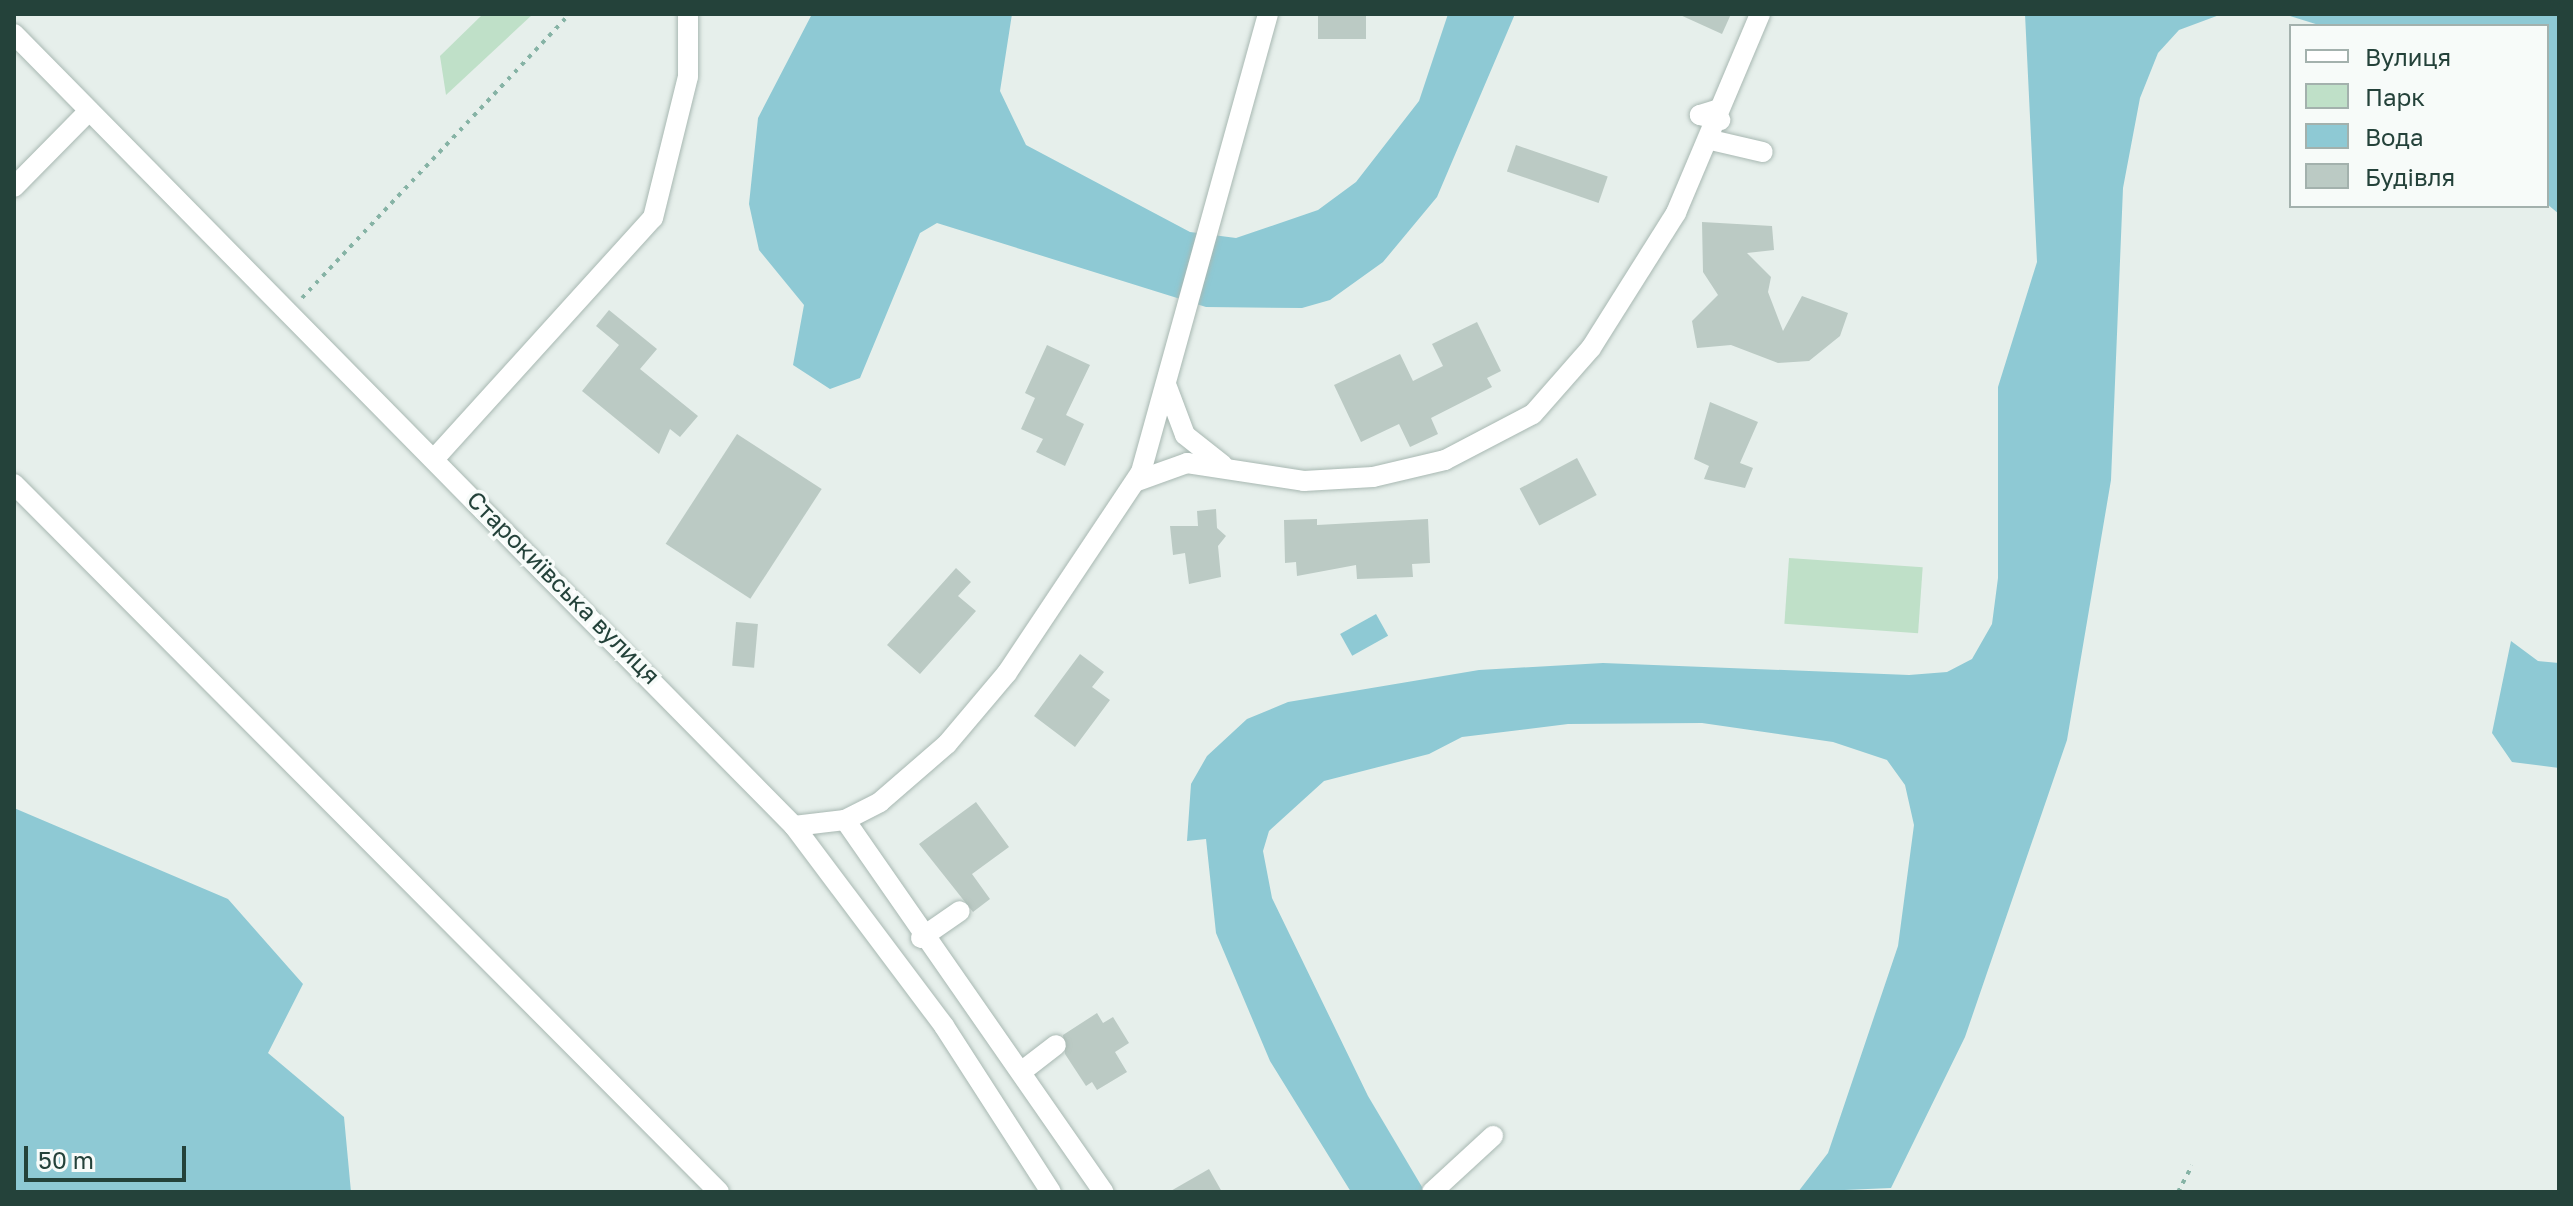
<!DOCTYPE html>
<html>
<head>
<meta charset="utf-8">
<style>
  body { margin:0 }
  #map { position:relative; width:2573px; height:1206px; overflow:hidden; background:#e6efeb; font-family:"Golos Text",sans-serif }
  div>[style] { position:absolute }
  .green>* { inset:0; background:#bfe0c8; transform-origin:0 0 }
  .water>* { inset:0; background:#8ec9d4; transform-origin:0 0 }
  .building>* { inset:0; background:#bbcac4; transform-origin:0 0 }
  .path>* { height:4px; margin-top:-2px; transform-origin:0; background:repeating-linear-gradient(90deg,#86b3a5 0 4px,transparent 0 10px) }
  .roads { filter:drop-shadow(0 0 2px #a8b8b2) drop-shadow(0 0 2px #a8b8b2) }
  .minor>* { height:20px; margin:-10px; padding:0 10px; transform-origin:10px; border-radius:10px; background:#fff }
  span { translate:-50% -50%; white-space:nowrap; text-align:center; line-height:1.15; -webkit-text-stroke:7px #f7fbf9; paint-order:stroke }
  .street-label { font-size:24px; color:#24423a }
  .frame { position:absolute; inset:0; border:16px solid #24423a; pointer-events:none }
  .legend { position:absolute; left:2289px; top:24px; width:260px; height:184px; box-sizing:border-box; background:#f7fbf9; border:2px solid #a3b1ad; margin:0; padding:10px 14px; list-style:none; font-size:24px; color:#24423a }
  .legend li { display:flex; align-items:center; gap:16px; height:40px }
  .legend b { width:40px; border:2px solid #a3b1ad }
  .scale { position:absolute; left:24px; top:1146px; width:162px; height:36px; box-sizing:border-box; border:4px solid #24423a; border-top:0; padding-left:10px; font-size:24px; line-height:28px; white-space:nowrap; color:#24423a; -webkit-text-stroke:6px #f7fbf9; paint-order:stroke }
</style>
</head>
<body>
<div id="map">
  <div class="green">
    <div style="clip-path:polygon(483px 14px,533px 14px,446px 95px,440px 56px)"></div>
    <div style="left:1789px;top:558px;width:134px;height:66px;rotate:4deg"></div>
  </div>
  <div class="water">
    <div style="clip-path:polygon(812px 14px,1012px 14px,1000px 91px,1026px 145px,1190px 232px,1236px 238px,1318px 210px,1356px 182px,1419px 101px,1448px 14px,1515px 14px,1437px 197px,1383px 262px,1330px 300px,1302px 308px,1206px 307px,937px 223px,920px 233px,860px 378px,830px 389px,793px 365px,804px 305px,759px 250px,749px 204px,758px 118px)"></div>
    <div style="clip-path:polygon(2025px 14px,2222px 14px,2179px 30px,2158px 53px,2140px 98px,2123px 188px,2111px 480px,2067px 740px,1965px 1037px,1891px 1188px,1798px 1192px,1828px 1153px,1898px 946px,1914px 825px,1905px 785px,1887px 760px,1833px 742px,1702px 723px,1568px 724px,1462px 737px,1429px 754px,1324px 781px,1269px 831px,1263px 851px,1272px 898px,1368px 1096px,1425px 1192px,1351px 1192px,1270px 1061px,1216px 933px,1206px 839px,1187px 841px,1191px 784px,1207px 756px,1247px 719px,1288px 702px,1479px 670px,1603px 663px,1909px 675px,1947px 672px,1972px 659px,1992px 624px,1998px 578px,1998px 387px,2037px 262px)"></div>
    <div style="clip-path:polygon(2284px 14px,2559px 14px,2559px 214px,2547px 204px,2547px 26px,2322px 26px)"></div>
    <div style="left:1376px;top:614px;width:25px;height:41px;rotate:61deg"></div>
    <div style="clip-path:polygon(2511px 641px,2538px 661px,2559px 663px,2559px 768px,2512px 762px,2492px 733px)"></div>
    <div style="clip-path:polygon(14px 808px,228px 899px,303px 984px,268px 1053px,344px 1117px,351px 1192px,14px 1192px)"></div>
  </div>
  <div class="building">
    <div style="left:1318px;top:14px;width:48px;height:25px"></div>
    <div style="clip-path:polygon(1678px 14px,1731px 14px,1722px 34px)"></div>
    <div style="left:1516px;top:145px;width:97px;height:28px;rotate:19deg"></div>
    <div style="clip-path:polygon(1702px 222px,1772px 226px,1774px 250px,1747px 253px,1771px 277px,1768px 292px,1783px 331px,1802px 296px,1848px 313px,1840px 336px,1809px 361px,1778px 363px,1731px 345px,1697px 348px,1692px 321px,1718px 295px,1703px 272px)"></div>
    <div style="clip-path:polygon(609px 310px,657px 349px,640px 369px,698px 416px,680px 437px,670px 429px,659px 454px,582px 391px,619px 345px,596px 326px)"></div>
    <div style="clip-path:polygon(1477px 322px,1501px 371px,1487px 378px,1492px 387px,1431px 418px,1438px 434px,1410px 447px,1399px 424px,1361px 442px,1334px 385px,1400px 354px,1413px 381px,1443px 366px,1432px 344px)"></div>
    <div style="clip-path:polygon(1047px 345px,1090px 365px,1066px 415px,1084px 424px,1065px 466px,1036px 452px,1043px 439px,1021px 429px,1035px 398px,1025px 393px)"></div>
    <div style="clip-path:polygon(1710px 402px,1758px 422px,1740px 463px,1753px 468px,1745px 488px,1704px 479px,1709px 466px,1694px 459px)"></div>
    <div style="left:737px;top:434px;width:101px;height:131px;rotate:33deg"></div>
    <div style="left:1577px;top:458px;width:42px;height:65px;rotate:62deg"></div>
    <div style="clip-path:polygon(1216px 509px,1217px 528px,1226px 536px,1218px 546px,1221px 577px,1189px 584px,1185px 553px,1173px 555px,1170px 526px,1198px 526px,1197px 511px)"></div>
    <div style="clip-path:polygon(1317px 519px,1317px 525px,1428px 519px,1430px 563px,1412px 564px,1413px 577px,1357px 579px,1356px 565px,1297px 576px,1296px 562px,1285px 563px,1284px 520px)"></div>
    <div style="clip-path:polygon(956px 568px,971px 582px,958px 596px,976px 611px,920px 674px,887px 645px)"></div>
    <div style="left:736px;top:622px;width:22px;height:44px;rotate:5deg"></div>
    <div style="clip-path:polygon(1080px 654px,1104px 672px,1092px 687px,1110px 700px,1075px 747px,1034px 716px)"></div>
    <div style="clip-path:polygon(976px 802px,1009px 847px,972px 874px,990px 899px,973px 912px,919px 844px)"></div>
    <div style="clip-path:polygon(1097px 1013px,1103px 1023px,1113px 1017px,1129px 1043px,1115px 1052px,1127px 1072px,1097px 1090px,1092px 1082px,1086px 1086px,1065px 1054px,1063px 1035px)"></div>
    <div style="clip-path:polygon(1209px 1169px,1222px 1192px,1169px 1192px)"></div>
  </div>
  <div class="path">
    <div style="left:302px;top:298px;width:390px;rotate:-46.7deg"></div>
    <div style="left:2178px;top:1192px;width:30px;rotate:-62deg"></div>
  </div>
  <div class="roads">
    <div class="minor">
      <div style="left:14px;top:34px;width:1112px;rotate:45.44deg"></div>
      <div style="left:794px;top:826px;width:250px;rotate:53.1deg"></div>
      <div style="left:944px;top:1026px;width:197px;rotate:57.2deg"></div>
      <div style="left:1716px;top:110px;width:17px;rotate:163deg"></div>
      <div style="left:1700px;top:115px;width:21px;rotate:14deg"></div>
      <div style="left:1711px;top:140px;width:53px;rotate:13deg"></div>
      <div style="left:14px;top:187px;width:107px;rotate:-45.4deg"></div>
      <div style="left:1167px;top:387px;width:51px;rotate:69.4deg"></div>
      <div style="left:1185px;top:435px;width:48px;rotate:38.3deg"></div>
      <div style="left:435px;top:458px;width:324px;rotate:-47.8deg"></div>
      <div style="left:653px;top:218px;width:145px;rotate:-76.1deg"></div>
      <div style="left:688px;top:77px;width:63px;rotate:-90deg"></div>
      <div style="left:1137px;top:481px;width:53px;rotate:-19.8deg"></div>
      <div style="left:1187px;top:463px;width:118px;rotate:8.7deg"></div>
      <div style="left:1304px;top:481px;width:69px;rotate:-3.3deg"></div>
      <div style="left:1373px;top:477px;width:74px;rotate:-13.3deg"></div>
      <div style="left:1445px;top:460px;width:99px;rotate:-27.6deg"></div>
      <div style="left:1533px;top:414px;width:88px;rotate:-48.7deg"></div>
      <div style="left:1591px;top:348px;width:160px;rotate:-57.8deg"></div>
      <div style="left:1676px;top:213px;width:216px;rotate:-67.1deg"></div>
      <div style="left:14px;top:484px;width:999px;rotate:45.12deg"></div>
      <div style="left:845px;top:820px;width:453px;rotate:55.2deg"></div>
      <div style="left:794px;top:826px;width:51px;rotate:-6.7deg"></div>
      <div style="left:845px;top:820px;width:39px;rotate:-27deg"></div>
      <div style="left:880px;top:802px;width:89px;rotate:-40.9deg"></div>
      <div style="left:947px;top:744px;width:93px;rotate:-49.8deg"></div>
      <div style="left:1007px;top:673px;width:242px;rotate:-56.3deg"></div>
      <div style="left:1141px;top:472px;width:475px;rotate:-74.5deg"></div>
      <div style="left:921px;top:938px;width:47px;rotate:-34.7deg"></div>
      <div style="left:1021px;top:1072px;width:44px;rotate:-37.6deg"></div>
      <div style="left:1432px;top:1192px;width:83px;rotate:-42.6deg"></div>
    </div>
  </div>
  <div class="street-label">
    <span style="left:564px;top:587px;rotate:45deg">Старокиївська вулиця</span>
  </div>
  <div class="frame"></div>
  <ul class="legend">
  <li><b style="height:10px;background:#fff"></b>Вулиця</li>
  <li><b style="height:22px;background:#bfe0c8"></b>Парк</li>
  <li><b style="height:22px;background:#8ec9d4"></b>Вода</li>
  <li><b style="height:22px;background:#bbcac4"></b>Будівля</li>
  </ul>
  <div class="scale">50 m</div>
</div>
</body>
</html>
